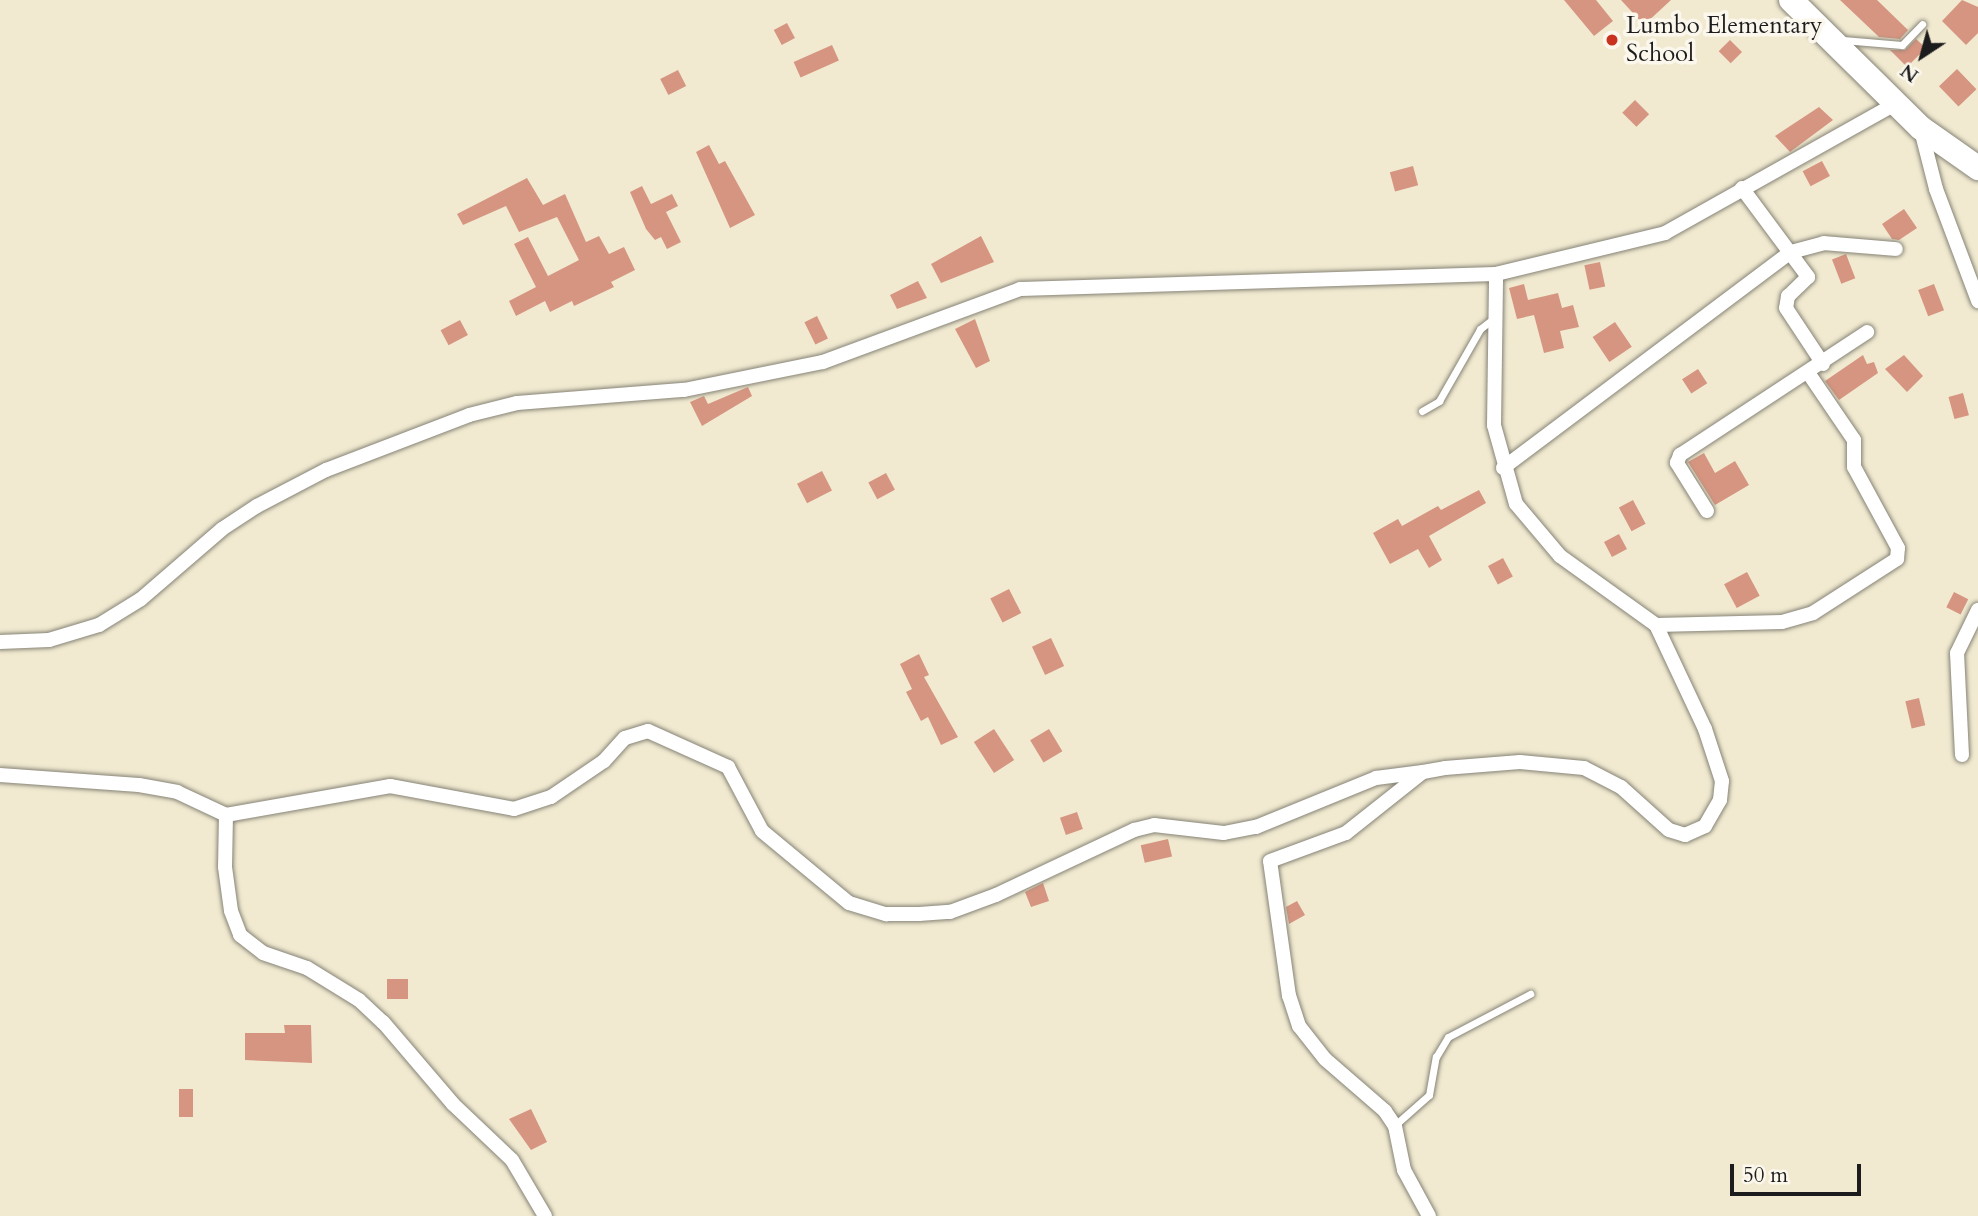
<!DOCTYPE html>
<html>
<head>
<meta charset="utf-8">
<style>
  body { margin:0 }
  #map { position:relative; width:1978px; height:1216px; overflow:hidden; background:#f1ead1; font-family:Cardo,serif }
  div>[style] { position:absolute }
  .building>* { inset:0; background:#d69581; transform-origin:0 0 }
  .roads { filter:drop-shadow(0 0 2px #868376) drop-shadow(0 0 2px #868376) }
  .lane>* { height:7px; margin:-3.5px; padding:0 3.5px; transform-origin:3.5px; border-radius:3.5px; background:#fff }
  .street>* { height:14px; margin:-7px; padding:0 7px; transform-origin:7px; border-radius:7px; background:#fff }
  .highway>* { height:24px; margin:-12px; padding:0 12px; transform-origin:12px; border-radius:12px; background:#fff }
  .dots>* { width:19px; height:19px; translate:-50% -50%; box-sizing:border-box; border:4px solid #fbf7ec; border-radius:50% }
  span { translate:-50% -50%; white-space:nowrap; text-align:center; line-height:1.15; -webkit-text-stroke:7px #fbf7ec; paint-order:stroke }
  .poi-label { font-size:24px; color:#1c1c1c }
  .left { translate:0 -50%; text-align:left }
  .north { position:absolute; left:1887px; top:21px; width:70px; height:70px; -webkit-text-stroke:5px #fbf7ec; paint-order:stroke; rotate:216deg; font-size:19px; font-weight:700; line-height:28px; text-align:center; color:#1c1c1c }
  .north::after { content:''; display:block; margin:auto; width:24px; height:32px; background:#1c1c1c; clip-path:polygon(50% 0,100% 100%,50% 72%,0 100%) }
  .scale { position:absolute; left:1730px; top:1164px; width:131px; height:32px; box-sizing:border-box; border:4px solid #1c1c1c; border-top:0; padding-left:9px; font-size:21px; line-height:24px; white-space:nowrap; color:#1c1c1c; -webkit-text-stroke:5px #fbf7ec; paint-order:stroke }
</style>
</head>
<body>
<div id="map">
  <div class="building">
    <div style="clip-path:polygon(1564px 0,1596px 0,1613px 21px,1594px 36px)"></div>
    <div style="clip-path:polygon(1621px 0,1671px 0,1644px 25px)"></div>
    <div style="clip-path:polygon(1840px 0,1877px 0,1908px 30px,1900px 39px,1879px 37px)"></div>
    <div style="clip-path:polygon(1962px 0,1978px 7px,1978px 33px,1966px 45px,1942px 21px)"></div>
    <div style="left:787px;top:23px;width:17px;height:15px;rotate:62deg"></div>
    <div style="clip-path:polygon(1916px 39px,1926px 48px,1907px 67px,1890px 50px,1905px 50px)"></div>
    <div style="left:1730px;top:40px;width:17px;height:16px;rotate:45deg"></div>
    <div style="left:832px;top:45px;width:17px;height:42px;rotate:66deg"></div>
    <div style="left:1957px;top:69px;width:28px;height:25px;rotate:46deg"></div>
    <div style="left:678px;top:70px;width:18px;height:20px;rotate:63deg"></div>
    <div style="left:1635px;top:100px;width:20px;height:18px;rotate:45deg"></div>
    <div style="clip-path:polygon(1819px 107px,1833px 120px,1790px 152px,1775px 136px)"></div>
    <div style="clip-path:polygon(709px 145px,719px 164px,725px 161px,755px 215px,730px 228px,696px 152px)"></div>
    <div style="left:1822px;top:161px;width:17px;height:22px;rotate:62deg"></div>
    <div style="left:1413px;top:166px;width:20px;height:24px;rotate:75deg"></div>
    <div style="clip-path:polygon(527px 178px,543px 205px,565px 194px,586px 242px,599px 236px,609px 254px,624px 247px,635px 270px,611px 282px,614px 287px,574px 306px,572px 301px,550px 312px,545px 301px,516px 316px,509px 301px,536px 287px,514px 244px,528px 237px,548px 276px,579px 260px,557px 217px,519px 232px,506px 206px,463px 225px,457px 214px)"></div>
    <div style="clip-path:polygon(642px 186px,651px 204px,672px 194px,678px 206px,666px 212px,681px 242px,667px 249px,661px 237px,655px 240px,646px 229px,630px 192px)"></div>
    <div style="clip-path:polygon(1904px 209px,1917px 228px,1899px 240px,1892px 239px,1882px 224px)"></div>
    <div style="clip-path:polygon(981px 236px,994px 262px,941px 283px,931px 264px)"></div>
    <div style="left:1846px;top:254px;width:26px;height:15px;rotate:69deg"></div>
    <div style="left:1600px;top:262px;width:25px;height:16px;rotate:78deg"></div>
    <div style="clip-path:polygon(918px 281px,927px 298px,897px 309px,890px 295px)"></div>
    <div style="clip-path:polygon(1524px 284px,1528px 300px,1558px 293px,1562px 308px,1573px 305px,1579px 327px,1560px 331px,1564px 348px,1544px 353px,1534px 315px,1517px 319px,1509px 288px)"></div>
    <div style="left:1934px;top:284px;width:28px;height:17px;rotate:69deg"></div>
    <div style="left:817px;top:316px;width:25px;height:14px;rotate:64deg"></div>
    <div style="clip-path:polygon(975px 319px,990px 361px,976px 368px,955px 329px)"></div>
    <div style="left:460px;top:320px;width:17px;height:22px;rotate:62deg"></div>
    <div style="left:1615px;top:322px;width:30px;height:27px;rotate:56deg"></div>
    <div style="clip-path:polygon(1863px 355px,1867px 364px,1874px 362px,1878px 373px,1839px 400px,1825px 381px)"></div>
    <div style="clip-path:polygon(1904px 355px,1923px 376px,1907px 392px,1885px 369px)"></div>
    <div style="left:1698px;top:369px;width:17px;height:19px;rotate:57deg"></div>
    <div style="clip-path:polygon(748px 387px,752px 396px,702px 426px,690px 402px,704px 396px,708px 404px)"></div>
    <div style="left:1963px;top:393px;width:23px;height:15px;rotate:75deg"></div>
    <div style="clip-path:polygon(1704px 453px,1715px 473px,1735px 461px,1749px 485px,1715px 505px,1688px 462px)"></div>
    <div style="left:822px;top:471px;width:22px;height:28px;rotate:63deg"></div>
    <div style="left:886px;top:473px;width:19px;height:20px;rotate:62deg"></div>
    <div style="clip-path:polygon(1479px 490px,1486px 503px,1429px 536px,1442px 560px,1429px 568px,1418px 549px,1390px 564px,1373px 533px,1398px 519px,1402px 526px,1438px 506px,1441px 510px)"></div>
    <div style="left:1633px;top:500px;width:27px;height:16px;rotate:62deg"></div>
    <div style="left:1619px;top:534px;width:17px;height:17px;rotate:62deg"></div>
    <div style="left:1503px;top:558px;width:21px;height:17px;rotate:62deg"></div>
    <div style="left:1747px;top:572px;width:27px;height:26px;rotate:62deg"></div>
    <div style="left:1009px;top:589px;width:27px;height:21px;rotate:63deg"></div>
    <div style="left:1954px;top:592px;width:16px;height:17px;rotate:27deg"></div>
    <div style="left:1051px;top:638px;width:31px;height:21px;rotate:65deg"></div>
    <div style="clip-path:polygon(919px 654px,929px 675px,924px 677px,958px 737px,941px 745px,928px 717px,921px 721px,906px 692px,912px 689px,900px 664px)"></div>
    <div style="left:1919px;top:698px;width:28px;height:14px;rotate:77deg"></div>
    <div style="left:994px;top:729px;width:37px;height:24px;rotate:57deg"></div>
    <div style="left:1049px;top:729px;width:26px;height:22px;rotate:59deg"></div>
    <div style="left:1077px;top:812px;width:18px;height:18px;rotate:71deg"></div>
    <div style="left:1168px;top:839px;width:18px;height:28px;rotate:77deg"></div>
    <div style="clip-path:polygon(1043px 883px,1049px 901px,1031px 907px,1025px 892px)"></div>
    <div style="clip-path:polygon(1297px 901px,1305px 915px,1289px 924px,1286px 907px)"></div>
    <div style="left:387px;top:979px;width:21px;height:20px"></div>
    <div style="clip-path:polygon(284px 1025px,311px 1025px,312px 1063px,245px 1060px,245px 1033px,285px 1033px)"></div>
    <div style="left:179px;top:1089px;width:14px;height:28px"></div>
    <div style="clip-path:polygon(531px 1109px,547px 1142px,531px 1150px,509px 1119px)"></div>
  </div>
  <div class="roads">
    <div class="lane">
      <div style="left:1843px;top:40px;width:59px;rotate:4.8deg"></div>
      <div style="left:1902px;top:45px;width:29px;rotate:-46deg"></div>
      <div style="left:1422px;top:411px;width:20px;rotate:-30deg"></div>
      <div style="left:1439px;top:401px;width:83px;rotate:-60.3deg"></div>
      <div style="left:1480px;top:329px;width:18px;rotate:-38deg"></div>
      <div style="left:1395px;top:1125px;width:45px;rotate:-41.4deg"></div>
      <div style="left:1429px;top:1095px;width:39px;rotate:-80deg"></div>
      <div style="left:1436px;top:1057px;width:23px;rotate:-59deg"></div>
      <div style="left:1448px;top:1037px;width:93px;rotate:-27.7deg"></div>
    </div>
    <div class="street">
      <div style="left:1921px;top:130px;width:61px;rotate:75.7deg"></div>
      <div style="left:1936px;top:189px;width:120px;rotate:69.4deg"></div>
      <div style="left:1742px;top:188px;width:111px;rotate:53.4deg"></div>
      <div style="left:1808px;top:277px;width:28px;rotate:136deg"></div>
      <div style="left:1788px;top:296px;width:12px;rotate:99deg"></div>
      <div style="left:1786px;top:308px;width:67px;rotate:56.5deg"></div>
      <div style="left:1503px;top:468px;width:360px;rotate:-36.9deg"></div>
      <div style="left:1791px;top:252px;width:34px;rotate:-15deg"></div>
      <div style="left:1824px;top:243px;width:72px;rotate:4.8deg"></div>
      <div style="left:1707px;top:511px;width:57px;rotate:-122deg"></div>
      <div style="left:1677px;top:463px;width:9px;rotate:-69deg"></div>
      <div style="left:1680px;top:455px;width:224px;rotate:-33.3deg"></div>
      <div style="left:1656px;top:625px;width:126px;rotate:-1.4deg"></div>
      <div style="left:1782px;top:622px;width:32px;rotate:-16deg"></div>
      <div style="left:1813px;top:613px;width:100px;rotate:-32.7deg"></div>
      <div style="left:1897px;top:559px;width:11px;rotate:-85deg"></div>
      <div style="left:1898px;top:548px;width:92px;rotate:-118.5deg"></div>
      <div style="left:1854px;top:467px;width:27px;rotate:-90deg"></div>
      <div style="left:1854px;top:440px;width:80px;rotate:-124.3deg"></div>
      <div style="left:0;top:642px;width:49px;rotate:-2.3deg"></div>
      <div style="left:49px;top:640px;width:52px;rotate:-16.7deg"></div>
      <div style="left:99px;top:625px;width:49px;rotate:-31.8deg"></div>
      <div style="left:141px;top:599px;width:107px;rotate:-40.8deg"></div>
      <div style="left:222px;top:529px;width:42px;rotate:-33.3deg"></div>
      <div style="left:257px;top:506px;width:78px;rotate:-27.6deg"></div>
      <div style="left:326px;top:470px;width:153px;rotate:-21deg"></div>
      <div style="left:469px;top:415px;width:49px;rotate:-14deg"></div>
      <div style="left:517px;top:403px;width:168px;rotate:-4.5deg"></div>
      <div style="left:684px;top:390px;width:142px;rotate:-11.4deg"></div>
      <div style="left:823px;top:362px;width:210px;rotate:-20.3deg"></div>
      <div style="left:1020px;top:289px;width:476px;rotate:-1.8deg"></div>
      <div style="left:1496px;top:274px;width:174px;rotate:-13.6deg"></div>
      <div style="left:1665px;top:233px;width:264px;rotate:-29.3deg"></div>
      <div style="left:1962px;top:755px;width:102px;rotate:-92.8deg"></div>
      <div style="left:1957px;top:653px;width:48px;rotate:-64deg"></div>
      <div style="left:0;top:775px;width:139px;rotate:4.1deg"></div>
      <div style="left:139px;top:785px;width:39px;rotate:10deg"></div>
      <div style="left:177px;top:792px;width:54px;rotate:25.1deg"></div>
      <div style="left:226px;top:815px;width:52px;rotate:91.1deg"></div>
      <div style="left:225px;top:867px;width:44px;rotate:82.2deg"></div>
      <div style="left:231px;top:911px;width:26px;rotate:69deg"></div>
      <div style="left:240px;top:935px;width:29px;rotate:38deg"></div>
      <div style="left:263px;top:953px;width:46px;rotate:18.8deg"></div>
      <div style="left:307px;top:968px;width:61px;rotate:31.6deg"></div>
      <div style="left:359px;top:1000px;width:33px;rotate:43deg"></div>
      <div style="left:383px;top:1022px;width:108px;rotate:49.5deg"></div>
      <div style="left:453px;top:1104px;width:81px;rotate:43.5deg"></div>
      <div style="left:512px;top:1160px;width:65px;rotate:59.5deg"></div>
      <div style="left:226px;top:815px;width:167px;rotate:-10deg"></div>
      <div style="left:390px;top:786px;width:126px;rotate:10.5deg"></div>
      <div style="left:514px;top:809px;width:39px;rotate:-18deg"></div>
      <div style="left:551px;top:797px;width:64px;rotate:-34.2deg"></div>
      <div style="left:604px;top:761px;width:31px;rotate:-48deg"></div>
      <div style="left:625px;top:738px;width:24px;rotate:-17deg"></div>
      <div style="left:648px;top:731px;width:88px;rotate:24.2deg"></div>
      <div style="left:728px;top:767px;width:72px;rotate:62deg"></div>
      <div style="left:762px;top:831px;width:113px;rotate:39.6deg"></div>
      <div style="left:849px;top:903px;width:39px;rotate:17deg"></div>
      <div style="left:886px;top:914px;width:33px"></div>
      <div style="left:919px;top:914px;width:31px;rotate:-4deg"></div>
      <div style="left:950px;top:912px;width:49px;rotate:-20.3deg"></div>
      <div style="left:996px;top:895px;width:153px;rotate:-25.2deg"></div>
      <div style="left:1134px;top:830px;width:21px;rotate:-14deg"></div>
      <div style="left:1154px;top:825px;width:70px;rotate:6.5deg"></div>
      <div style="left:1224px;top:833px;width:33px;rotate:-11deg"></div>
      <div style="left:1256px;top:827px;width:130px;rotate:-22.2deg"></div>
      <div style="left:1376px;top:778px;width:47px;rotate:-7.3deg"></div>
      <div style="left:1429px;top:1216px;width:52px;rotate:-118.5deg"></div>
      <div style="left:1404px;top:1170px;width:45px;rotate:-101.6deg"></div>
      <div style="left:1395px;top:1126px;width:18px;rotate:-124deg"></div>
      <div style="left:1385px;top:1111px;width:79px;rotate:-139.1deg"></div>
      <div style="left:1325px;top:1059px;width:42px;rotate:-128.2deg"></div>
      <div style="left:1299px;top:1026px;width:32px;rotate:-108deg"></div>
      <div style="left:1289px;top:996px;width:136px;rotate:-98deg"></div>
      <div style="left:1270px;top:861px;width:81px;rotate:-20.2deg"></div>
      <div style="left:1346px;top:833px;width:98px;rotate:-38.4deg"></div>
      <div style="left:1423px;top:772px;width:22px;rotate:-10deg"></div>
      <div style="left:1445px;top:768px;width:75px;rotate:-4.6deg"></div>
      <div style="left:1520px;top:762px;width:64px;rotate:5.4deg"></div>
      <div style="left:1584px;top:768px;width:42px;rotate:27.2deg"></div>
      <div style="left:1621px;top:787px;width:64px;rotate:41.9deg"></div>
      <div style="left:1669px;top:830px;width:17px;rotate:17deg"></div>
      <div style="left:1685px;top:835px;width:22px;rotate:-24deg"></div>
      <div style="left:1705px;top:826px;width:30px;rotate:-60deg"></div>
      <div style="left:1720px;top:800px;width:19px;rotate:-84deg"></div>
      <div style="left:1722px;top:781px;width:55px;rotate:-108.1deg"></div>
      <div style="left:1705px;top:729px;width:115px;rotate:-115.2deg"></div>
      <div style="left:1656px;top:625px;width:118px;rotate:-144.3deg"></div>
      <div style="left:1560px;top:556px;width:68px;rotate:-130.2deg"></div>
      <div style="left:1516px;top:504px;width:82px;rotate:-105.6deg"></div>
      <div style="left:1494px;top:425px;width:151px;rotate:-89.2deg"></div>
    </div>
    <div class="highway">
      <div style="left:1791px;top:0;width:182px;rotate:44.6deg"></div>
      <div style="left:1921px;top:128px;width:70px;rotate:35.1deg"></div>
    </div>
  </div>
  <div class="dots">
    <div style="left:1612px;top:40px;background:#c8321e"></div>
  </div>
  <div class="poi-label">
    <span class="left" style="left:1626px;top:40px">Lumbo Elementary<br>School</span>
  </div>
  <div class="north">N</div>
  <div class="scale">50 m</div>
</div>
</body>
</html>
